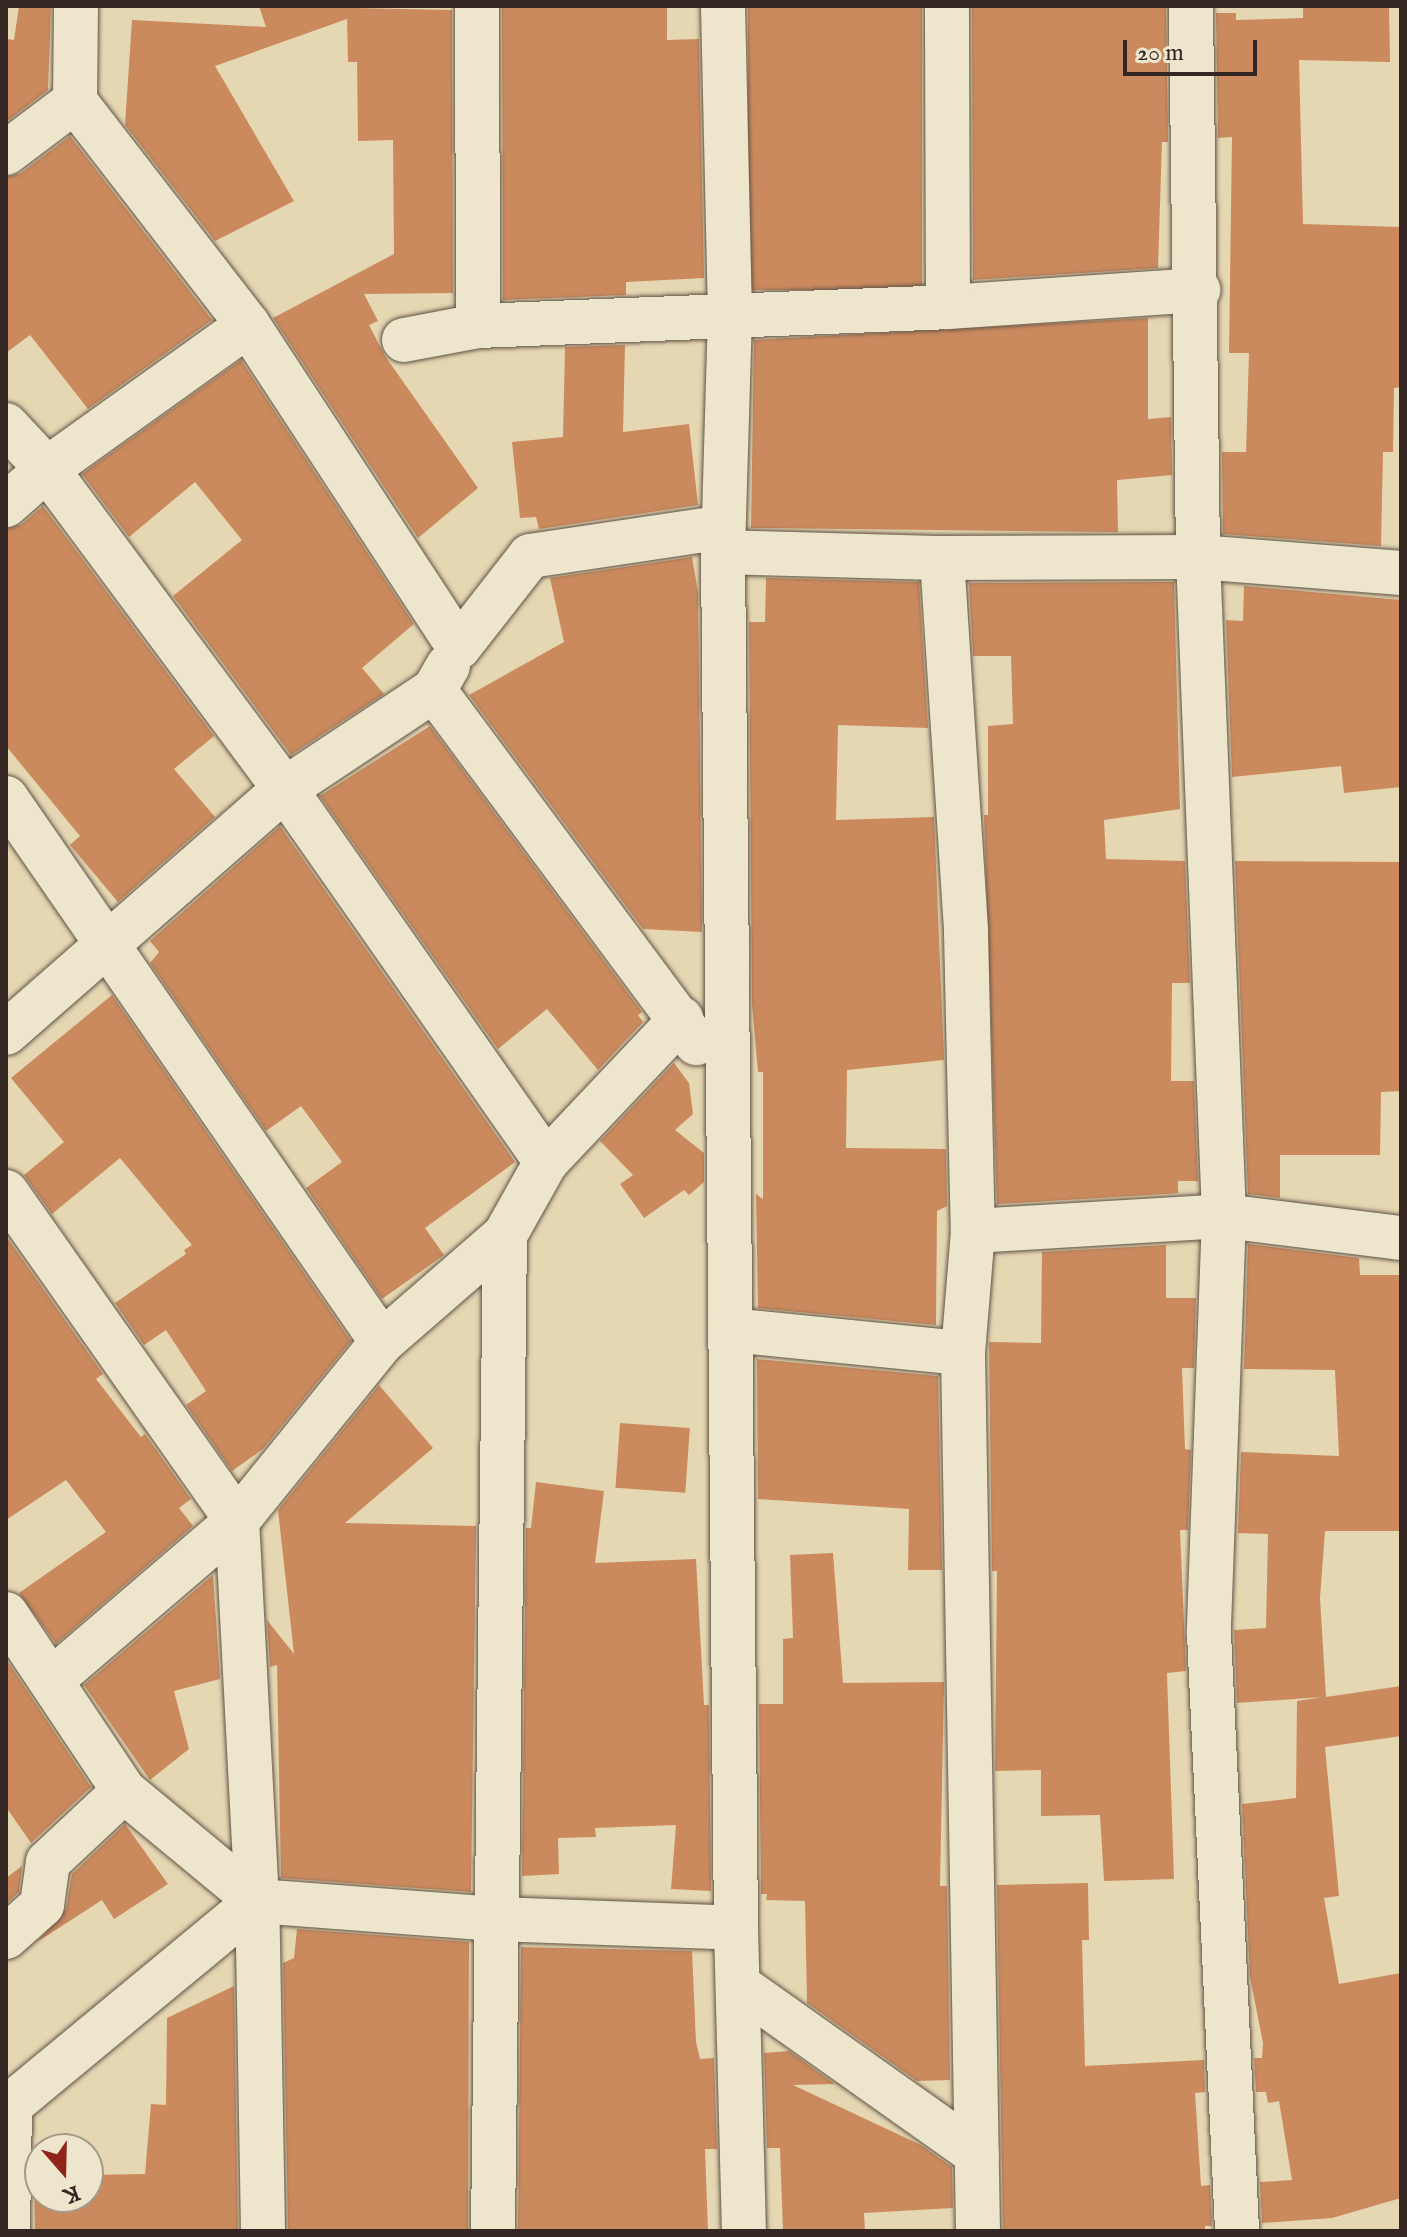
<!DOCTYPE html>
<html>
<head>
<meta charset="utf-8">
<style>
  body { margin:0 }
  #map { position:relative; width:1407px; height:2237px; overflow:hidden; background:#e5d7b2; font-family:"IM FELL English",serif }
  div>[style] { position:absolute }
  .building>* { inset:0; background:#cb8a5e; transform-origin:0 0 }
  .roads { filter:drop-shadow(0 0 2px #605347) drop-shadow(0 0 2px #605347) }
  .street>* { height:44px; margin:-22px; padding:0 22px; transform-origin:22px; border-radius:22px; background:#eee5cd }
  span { translate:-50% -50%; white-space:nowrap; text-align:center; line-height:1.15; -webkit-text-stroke:6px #eee5cd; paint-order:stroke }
  .frame { position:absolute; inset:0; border:8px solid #342723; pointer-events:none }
  .north { position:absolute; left:24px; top:2133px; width:80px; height:80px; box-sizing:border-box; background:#eee5cd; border:2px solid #a49989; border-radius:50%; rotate:160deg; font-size:22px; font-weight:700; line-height:32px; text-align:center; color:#342723 }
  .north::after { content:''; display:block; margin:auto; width:28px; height:36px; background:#8f2418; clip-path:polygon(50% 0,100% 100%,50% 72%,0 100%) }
  .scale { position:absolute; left:1123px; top:40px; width:134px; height:36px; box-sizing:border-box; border:4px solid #342723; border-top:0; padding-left:10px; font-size:24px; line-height:28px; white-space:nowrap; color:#342723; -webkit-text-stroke:6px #eee5cd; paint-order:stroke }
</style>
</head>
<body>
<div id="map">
  <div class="building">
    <div style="clip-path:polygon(19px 6px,51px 6px,48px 90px,6px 122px,6px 39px,14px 40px)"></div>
    <div style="clip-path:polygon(259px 6px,452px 10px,453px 293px,364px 294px,378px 321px,369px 325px,385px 356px,478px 488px,418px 538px,273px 318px,394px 254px,393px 140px,358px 141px,357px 62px,348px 62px,347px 19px,215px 66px,294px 201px,215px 241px,125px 125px,132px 20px,266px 27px)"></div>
    <div style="clip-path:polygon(502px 6px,667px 6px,667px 40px,699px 39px,704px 278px,626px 282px,626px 295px,503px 300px)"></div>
    <div style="left:748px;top:6px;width:174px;height:284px"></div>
    <div style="clip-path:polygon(972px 6px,1166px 6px,1168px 142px,1162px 142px,1158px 268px,973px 280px)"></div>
    <div style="clip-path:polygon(1303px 6px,1389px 6px,1390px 62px,1299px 60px,1303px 224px,1401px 227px,1401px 387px,1394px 388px,1393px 452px,1383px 452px,1381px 546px,1223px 534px,1222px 452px,1246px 452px,1249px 353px,1229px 353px,1232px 137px,1218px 138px,1216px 13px,1236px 13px,1236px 20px,1303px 18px)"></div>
    <div style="clip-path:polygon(70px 136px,212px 320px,88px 409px,30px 335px,6px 353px,6px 177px,21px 173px)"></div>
    <div style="clip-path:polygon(1148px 318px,1148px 419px,1171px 417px,1172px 475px,1117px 480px,1118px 532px,751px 528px,754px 340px)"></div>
    <div style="clip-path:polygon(625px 345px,623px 432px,689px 424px,698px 505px,539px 529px,536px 517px,520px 518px,512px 442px,563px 437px,565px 347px)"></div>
    <div style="clip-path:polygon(241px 360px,414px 624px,362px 668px,384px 694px,291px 755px,173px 596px,242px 540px,195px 482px,129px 537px,82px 474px)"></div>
    <div style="clip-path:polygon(43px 506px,214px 736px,174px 769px,215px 817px,118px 902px,70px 845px,80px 836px,6px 746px,6px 529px,22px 524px)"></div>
    <div style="clip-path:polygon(692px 557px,698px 592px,702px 932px,643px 929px,469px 695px,564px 642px,550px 578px)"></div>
    <div style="clip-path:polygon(766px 578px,919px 582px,928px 728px,838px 725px,836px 820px,934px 817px,944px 1060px,847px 1070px,846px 1148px,946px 1149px,947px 1206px,937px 1211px,936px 1325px,758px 1308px,756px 1194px,763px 1199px,763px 1072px,758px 1072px,752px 1004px,749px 622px,765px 622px)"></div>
    <div style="clip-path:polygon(1174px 582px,1180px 809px,1104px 820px,1106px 859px,1185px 861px,1190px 983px,1172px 983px,1171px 1081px,1194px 1081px,1198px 1181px,1178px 1181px,1178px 1193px,1166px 1194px,997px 1204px,984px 815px,988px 815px,988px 726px,1013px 724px,1011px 656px,973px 656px,969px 583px)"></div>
    <div style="clip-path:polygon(1244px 586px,1401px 600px,1401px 787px,1344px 793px,1341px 766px,1232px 777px,1226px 620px,1243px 621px)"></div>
    <div style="clip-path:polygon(430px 726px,642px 1012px,638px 1015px,643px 1022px,598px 1070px,547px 1009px,498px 1049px,320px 796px)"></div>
    <div style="clip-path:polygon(280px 826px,515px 1162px,425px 1228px,444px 1255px,382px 1299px,306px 1188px,342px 1162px,301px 1106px,266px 1131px,150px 963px,159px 952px,150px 941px)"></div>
    <div style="clip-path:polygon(1235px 861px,1401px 862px,1401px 1091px,1381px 1092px,1380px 1155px,1280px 1155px,1280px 1198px,1248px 1194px)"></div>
    <div style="clip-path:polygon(112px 995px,351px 1341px,263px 1449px,232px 1471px,186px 1405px,206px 1391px,166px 1330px,144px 1345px,115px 1303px,186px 1254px,184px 1250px,192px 1245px,120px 1158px,52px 1214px,24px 1175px,64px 1142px,11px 1078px)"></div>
    <div style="clip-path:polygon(674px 1063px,689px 1083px,693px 1114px,675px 1130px,704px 1153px,704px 1182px,689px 1195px,684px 1190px,644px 1218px,620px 1184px,633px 1175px,600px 1141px)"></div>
    <div style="clip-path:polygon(6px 1236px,103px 1374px,96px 1379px,141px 1437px,145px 1434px,191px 1499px,179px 1508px,193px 1526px,56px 1644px,19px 1593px,106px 1532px,66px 1480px,6px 1520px)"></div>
    <div style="clip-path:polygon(1248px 1244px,1359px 1258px,1360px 1275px,1401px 1275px,1401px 1531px,1325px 1531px,1320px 1598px,1326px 1697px,1401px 1686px,1401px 1736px,1325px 1747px,1339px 1896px,1324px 1898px,1339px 1984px,1401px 1973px,1401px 2198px,1332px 2218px,1262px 2223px,1260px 2182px,1292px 2180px,1279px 2101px,1268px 2103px,1266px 2092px,1256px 2092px,1254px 2058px,1262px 2058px,1263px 2043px,1250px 1977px,1242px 1804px,1296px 1798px,1297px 1701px,1323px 1697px,1237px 1703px,1234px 1630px,1266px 1628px,1268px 1534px,1238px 1533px,1241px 1452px,1339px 1456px,1335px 1370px,1244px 1369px)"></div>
    <div style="clip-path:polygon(1166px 1245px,1166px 1298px,1196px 1298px,1194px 1368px,1182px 1368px,1185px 1449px,1191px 1450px,1188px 1530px,1180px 1530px,1186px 1671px,1167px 1673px,1174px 1879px,1104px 1881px,1100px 1815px,1041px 1816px,1041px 1770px,995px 1771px,997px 1571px,992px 1571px,989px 1342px,1041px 1343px,1042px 1252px)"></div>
    <div style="clip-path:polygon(757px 1359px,938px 1376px,942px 1570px,908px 1570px,909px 1509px,758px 1499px)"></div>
    <div style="clip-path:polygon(379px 1385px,433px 1448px,345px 1523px,476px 1526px,471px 1892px,281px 1878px,277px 1665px,270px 1667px,267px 1620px,294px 1654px,278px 1510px)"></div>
    <div style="left:620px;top:1423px;width:70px;height:65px;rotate:4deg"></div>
    <div style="clip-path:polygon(536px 1482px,604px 1491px,595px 1563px,696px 1559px,704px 1705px,709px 1705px,711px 1891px,671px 1889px,676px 1825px,595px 1828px,596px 1837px,558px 1838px,559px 1874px,522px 1876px,526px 1528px,531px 1528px)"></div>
    <div style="clip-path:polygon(833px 1553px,843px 1683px,944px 1682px,940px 1886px,947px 1886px,950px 2080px,917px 2081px,807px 2003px,805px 1901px,766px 1900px,767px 1894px,761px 1894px,759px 1704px,783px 1704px,783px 1639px,793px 1638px,790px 1555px)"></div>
    <div style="clip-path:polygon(213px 1575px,220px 1679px,174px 1691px,189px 1749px,150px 1780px,84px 1685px)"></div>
    <div style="clip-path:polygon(6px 1659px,91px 1787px,31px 1843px,6px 1807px)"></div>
    <div style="clip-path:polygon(125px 1824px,168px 1884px,114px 1919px,102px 1900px,37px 1942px,66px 1909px,72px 1874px)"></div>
    <div style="clip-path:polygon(22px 1866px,19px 1892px,6px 1904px,6px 1878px)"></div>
    <div style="clip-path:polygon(1088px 1883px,1089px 1940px,1082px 1940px,1085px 2066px,1204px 2060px,1205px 2092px,1195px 2093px,1201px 2186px,1210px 2185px,1212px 2226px,1205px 2226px,1205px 2231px,1003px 2231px,997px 1885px)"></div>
    <div style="clip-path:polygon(297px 1929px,469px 1942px,468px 2231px,288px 2231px,283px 1963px,294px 1958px)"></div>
    <div style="clip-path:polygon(521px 1947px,692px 1951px,696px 2042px,700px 2059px,714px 2058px,717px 2149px,705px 2149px,708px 2231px,518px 2231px)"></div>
    <div style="clip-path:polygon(234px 1986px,238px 2231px,35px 2231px,34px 2175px,40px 2175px,40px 2197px,88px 2197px,88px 2175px,145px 2174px,151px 2104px,166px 2105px,167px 2018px)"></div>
    <div style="clip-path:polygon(789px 2051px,835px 2084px,793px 2085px,921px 2145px,952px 2167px,953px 2208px,864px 2213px,865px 2231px,783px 2231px,780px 2148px,767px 2148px,764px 2053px)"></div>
  </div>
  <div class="roads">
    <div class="street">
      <div style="left:477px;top:6px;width:320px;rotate:89.8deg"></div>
      <div style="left:723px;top:6px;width:309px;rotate:88.7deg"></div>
      <div style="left:730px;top:315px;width:237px;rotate:91.7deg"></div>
      <div style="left:723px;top:552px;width:219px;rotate:1.6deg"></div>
      <div style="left:942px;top:558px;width:375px;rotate:86.3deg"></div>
      <div style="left:966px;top:932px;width:299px;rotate:88.7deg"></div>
      <div style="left:973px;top:1231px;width:251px;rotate:-3.4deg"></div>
      <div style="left:1224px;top:1216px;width:178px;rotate:7.1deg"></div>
      <div style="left:1191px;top:6px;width:551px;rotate:89.27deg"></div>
      <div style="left:1198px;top:557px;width:660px;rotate:87.74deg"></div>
      <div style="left:1224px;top:1216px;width:418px;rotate:92.1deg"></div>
      <div style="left:1209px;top:1634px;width:598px;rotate:87.31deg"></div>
      <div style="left:6px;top:153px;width:86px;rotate:-37deg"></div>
      <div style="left:948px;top:307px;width:251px;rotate:-3.9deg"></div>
      <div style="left:248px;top:325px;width:385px;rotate:56.8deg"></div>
      <div style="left:459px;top:647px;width:115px;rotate:-52deg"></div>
      <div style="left:530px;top:556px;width:195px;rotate:-8.5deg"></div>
      <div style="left:404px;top:340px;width:75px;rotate:-10.7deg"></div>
      <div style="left:478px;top:326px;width:470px;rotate:-2.3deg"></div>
      <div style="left:948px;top:307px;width:301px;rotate:-90.2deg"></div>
      <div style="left:6px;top:425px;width:60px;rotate:47deg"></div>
      <div style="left:47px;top:469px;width:399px;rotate:53.4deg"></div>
      <div style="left:285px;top:789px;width:455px;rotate:55deg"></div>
      <div style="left:6px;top:505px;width:55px;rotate:-41.3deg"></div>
      <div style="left:47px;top:469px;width:247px;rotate:-35.6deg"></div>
      <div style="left:248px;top:325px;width:283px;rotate:-127.7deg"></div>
      <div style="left:75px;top:101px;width:95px;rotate:-89.4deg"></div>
      <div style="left:723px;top:552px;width:1376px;rotate:89.46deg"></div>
      <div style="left:736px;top:1928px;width:303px;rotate:88.5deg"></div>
      <div style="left:942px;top:558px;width:256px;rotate:-0.2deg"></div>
      <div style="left:1198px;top:557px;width:204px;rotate:4.5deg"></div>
      <div style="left:448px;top:666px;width:28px;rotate:120deg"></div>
      <div style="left:434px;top:690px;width:440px;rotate:53.4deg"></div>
      <div style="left:6px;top:798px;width:661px;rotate:55.35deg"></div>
      <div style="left:382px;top:1342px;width:163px;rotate:-41deg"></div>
      <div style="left:6px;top:1033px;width:371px;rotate:-41.2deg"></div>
      <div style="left:285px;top:789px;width:179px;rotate:-33.6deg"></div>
      <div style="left:6px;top:1192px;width:402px;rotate:54.9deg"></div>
      <div style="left:237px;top:1521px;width:241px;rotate:139.4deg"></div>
      <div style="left:973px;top:1231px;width:122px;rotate:94.7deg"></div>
      <div style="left:963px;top:1353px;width:878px;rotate:89.02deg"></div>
      <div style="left:731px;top:1330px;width:233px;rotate:5.7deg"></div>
      <div style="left:6px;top:1614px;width:213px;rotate:56.3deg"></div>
      <div style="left:124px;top:1791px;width:173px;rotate:39.6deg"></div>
      <div style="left:257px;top:1901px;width:320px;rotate:140.4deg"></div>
      <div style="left:10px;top:2105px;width:126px;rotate:90.9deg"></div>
      <div style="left:257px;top:1901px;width:240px;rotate:4.3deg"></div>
      <div style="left:496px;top:1919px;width:240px;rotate:2.1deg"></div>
      <div style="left:6px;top:1937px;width:48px;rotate:-41.6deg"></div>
      <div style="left:42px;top:1905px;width:43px;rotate:-82.1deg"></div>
      <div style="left:48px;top:1862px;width:104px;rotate:-43.1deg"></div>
      <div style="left:741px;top:1987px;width:289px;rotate:35.3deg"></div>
      <div style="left:263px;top:2231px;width:330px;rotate:-91deg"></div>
      <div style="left:257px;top:1901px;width:381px;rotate:-93deg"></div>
      <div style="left:237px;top:1521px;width:230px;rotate:-51deg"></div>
      <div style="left:493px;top:2231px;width:996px;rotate:-89.31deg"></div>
      <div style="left:505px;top:1235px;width:84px;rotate:-60.7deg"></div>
      <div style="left:546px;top:1162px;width:197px;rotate:-46.6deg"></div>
    </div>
  </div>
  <div class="frame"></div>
  <div class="north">K</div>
  <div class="scale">20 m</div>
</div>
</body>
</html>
